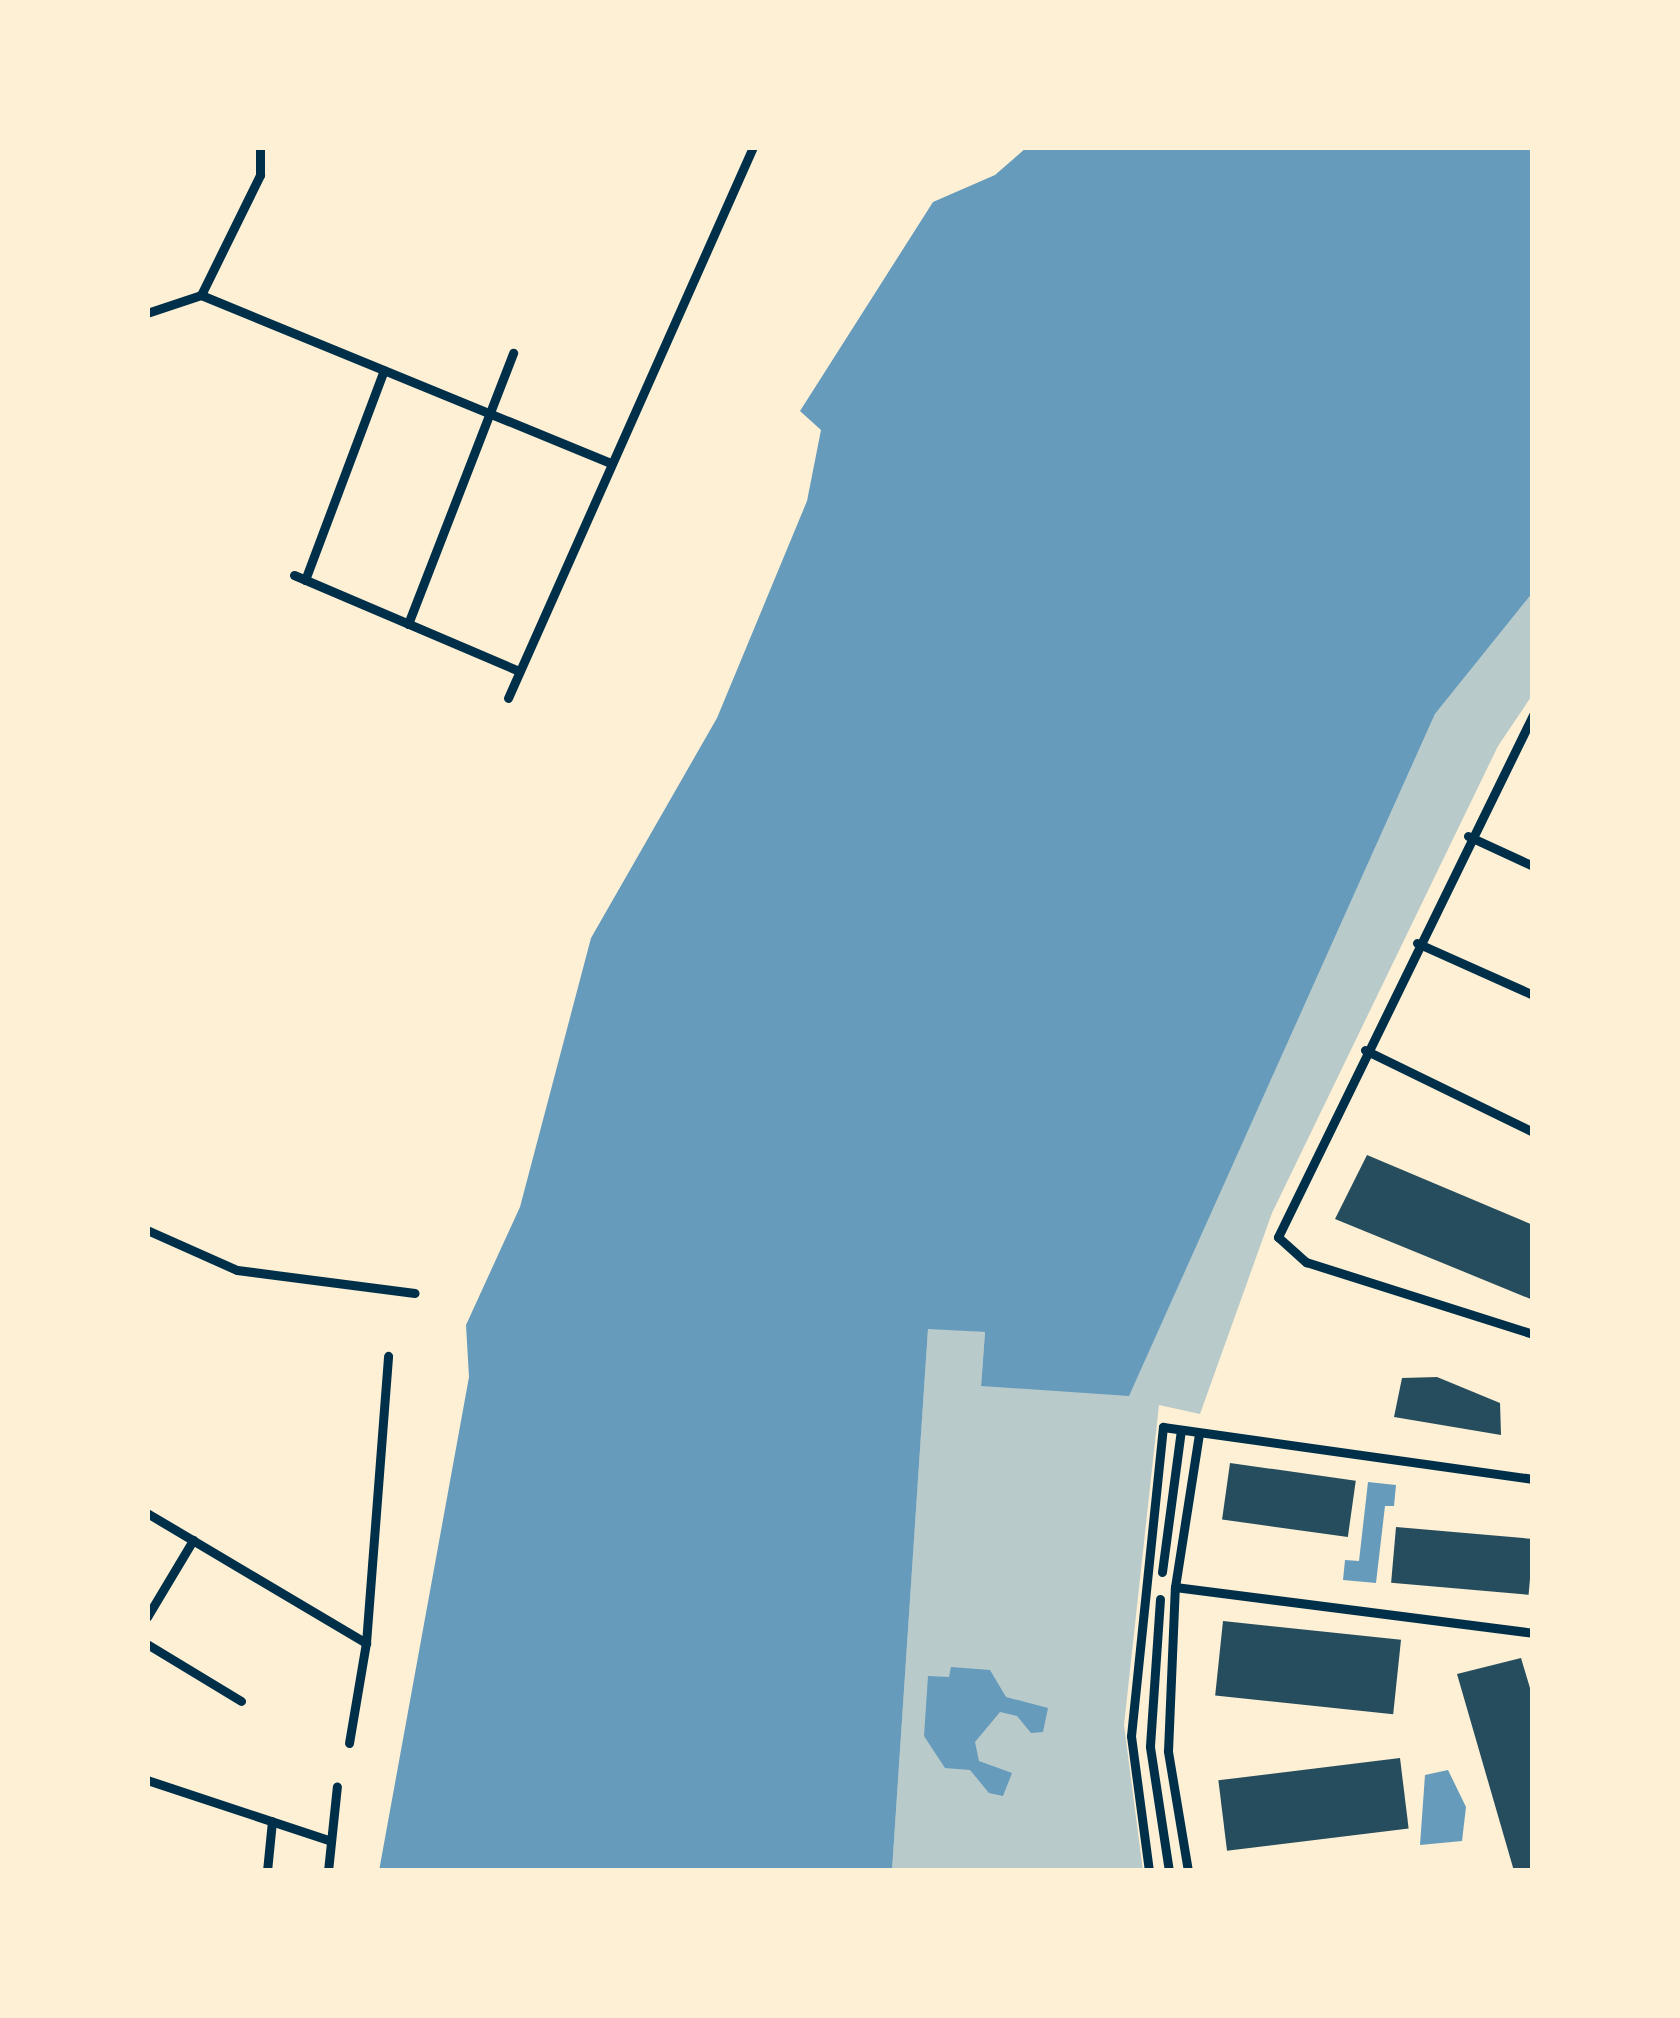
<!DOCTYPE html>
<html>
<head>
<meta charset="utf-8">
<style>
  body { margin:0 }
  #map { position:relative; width:1680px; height:2018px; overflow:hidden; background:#fdf0d5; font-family:Inter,sans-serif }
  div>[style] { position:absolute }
  .green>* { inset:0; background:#b9caca }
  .water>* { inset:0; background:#669bbc }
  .building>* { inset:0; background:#264d5e; transform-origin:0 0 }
  .minor>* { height:9px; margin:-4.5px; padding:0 4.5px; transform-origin:4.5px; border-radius:4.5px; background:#003049 }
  span { translate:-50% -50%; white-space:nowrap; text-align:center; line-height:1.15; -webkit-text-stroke:9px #fdf0d5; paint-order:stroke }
  .frame { position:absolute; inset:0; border:150px solid #fdf0d5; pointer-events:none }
</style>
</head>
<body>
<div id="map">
  <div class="green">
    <div style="clip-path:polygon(1532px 593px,1533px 694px,1498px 746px,1272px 1213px,1200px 1414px,1159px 1405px,1124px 1725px,1143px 1871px,892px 1871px,928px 1328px,985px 1332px,981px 1385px,1129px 1395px,1435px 714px)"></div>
  </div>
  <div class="water">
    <div style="clip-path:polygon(1027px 147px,1533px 147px,1533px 592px,1435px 714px,1129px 1396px,981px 1386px,985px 1332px,928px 1329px,892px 1871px,379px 1871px,469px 1377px,466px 1325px,520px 1207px,591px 938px,717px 718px,807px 501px,821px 430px,800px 411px,933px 202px,995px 175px)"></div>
    <div style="clip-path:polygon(1368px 1482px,1396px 1485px,1394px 1506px,1385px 1506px,1376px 1583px,1343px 1580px,1345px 1560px,1359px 1561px)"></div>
    <div style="clip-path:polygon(951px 1667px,990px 1670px,1006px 1697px,1048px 1708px,1043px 1732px,1031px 1733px,1017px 1716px,1000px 1712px,975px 1742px,979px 1761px,1012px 1773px,1003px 1796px,989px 1793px,970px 1770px,945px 1768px,924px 1736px,928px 1676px,949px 1677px)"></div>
    <div style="clip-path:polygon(1448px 1770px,1466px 1807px,1462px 1841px,1420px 1845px,1425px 1775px)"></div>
  </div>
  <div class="building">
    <div style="clip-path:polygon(1367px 1155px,1533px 1225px,1533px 1300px,1335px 1219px)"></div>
    <div style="clip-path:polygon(1437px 1377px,1500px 1403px,1501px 1435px,1394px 1417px,1402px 1378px)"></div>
    <div style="left:1230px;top:1463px;width:127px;height:57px;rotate:8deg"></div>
    <div style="left:1396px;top:1527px;width:138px;height:56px;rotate:5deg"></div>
    <div style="left:1223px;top:1621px;width:179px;height:75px;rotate:6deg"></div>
    <div style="clip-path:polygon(1521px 1658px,1533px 1698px,1530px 1871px,1514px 1871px,1457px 1674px)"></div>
    <div style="left:1400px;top:1758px;width:71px;height:183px;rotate:83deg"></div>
  </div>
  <div class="minor">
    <div style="left:201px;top:295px;width:134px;rotate:-63.8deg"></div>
    <div style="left:260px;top:175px;width:28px;rotate:-90deg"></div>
    <div style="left:147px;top:313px;width:57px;rotate:-18.4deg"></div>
    <div style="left:201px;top:295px;width:442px;rotate:22.3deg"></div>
    <div style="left:294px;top:575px;width:245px;rotate:23.1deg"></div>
    <div style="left:305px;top:580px;width:224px;rotate:-69.4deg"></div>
    <div style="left:408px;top:624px;width:291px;rotate:-68.8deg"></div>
    <div style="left:508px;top:698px;width:603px;rotate:-66.03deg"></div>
    <div style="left:1533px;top:715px;width:581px;rotate:116.04deg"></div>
    <div style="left:1278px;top:1237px;width:38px;rotate:42deg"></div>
    <div style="left:1306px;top:1262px;width:238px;rotate:17.6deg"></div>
    <div style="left:1468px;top:836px;width:72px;rotate:24.8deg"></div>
    <div style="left:1417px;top:943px;width:127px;rotate:24.1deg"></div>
    <div style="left:1365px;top:1050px;width:187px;rotate:26deg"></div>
    <div style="left:147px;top:1230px;width:98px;rotate:24deg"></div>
    <div style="left:237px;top:1270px;width:179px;rotate:7.4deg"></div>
    <div style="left:147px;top:1513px;width:255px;rotate:30.7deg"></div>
    <div style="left:1162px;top:1572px;width:143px;rotate:-82.4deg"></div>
    <div style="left:1175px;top:1587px;width:361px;rotate:7.3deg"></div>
    <div style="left:1160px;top:1599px;width:148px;rotate:93.9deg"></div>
    <div style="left:1150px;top:1747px;width:125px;rotate:81.3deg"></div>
    <div style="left:147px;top:1617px;width:90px;rotate:-59.1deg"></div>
    <div style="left:147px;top:1644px;width:110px;rotate:31.2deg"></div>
    <div style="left:349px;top:1743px;width:101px;rotate:-80.4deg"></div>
    <div style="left:366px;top:1643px;width:288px;rotate:-85.6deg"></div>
    <div style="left:147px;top:1780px;width:191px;rotate:18.3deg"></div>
    <div style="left:267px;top:1871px;width:50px;rotate:-84.3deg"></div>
    <div style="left:328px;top:1871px;width:85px;rotate:-84deg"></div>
    <div style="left:1149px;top:1871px;width:136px;rotate:-97.6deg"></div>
    <div style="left:1131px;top:1736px;width:311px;rotate:-84.1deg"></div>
    <div style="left:1163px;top:1427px;width:374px;rotate:8deg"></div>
    <div style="left:1188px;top:1871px;width:122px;rotate:-99.5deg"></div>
    <div style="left:1168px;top:1751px;width:164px;rotate:-87.6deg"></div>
    <div style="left:1175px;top:1587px;width:156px;rotate:-81.1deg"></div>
  </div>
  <div class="frame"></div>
</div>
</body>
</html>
